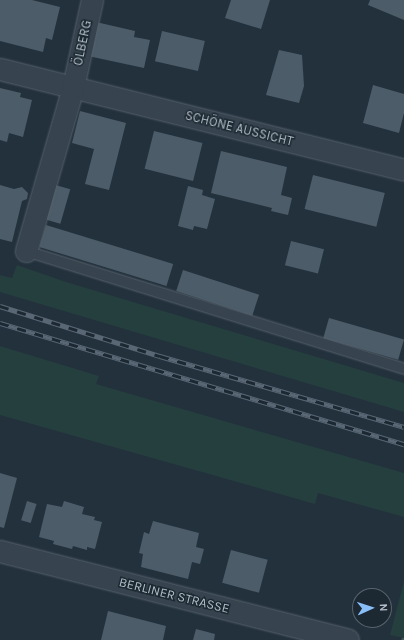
<!DOCTYPE html>
<html>
<head>
<meta charset="utf-8">
<style>
  body { margin:0 }
  #map { position:relative; width:404px; height:640px; overflow:hidden; background:#23313d; font-family:Karla,sans-serif }
  div>[style] { position:absolute }
  .green>* { inset:0; background:#253e3e }
  .building>* { inset:0; background:#4c5c69; transform-origin:0 0 }
  .path>* { height:2.5px; margin-top:-1.25px; transform-origin:0; background:repeating-linear-gradient(90deg,#435b5b 0 3px,transparent 0 6px) }
  .roads { filter:drop-shadow(0 0 1px #55616b) drop-shadow(0 0 1px #55616b) }
  .lane>* { height:10px; margin:-5px; padding:0 5px; transform-origin:5px; border-radius:5px; background:#37434e }
  .street>* { height:21px; margin:-10.5px; padding:0 10.5px; transform-origin:10.5px; border-radius:10.5px; background:#37434e }
  .rail>* { height:4.5px; margin-top:-2.25px; transform-origin:0; background:repeating-linear-gradient(90deg,#1c2832 0 9px,#596775 0 18px); box-sizing:border-box; border-block:1px solid #596775 }
  span { translate:-50% -50%; white-space:nowrap; text-align:center; line-height:1.15; -webkit-text-stroke:3px #1c2832; paint-order:stroke }
  .street-label { font-size:13px; color:#b3bec9 }
  .north { position:absolute; left:352px; top:588px; width:40px; height:40px; box-sizing:border-box; background:#1c2832; border:1px solid #58646e; border-radius:50%; rotate:87deg; font-size:11px; font-weight:700; line-height:16px; text-align:center; color:#b3bec9 }
  .north::after { content:''; display:block; margin:auto; width:14px; height:18px; background:#88bff9; clip-path:polygon(50% 0,100% 100%,50% 72%,0 100%) }
</style>
</head>
<body>
<div id="map">
  <div class="green">
    <div style="clip-path:polygon(17px 265px,66px 282px,404px 383px,404px 412px,0 292px,0 275px,12px 278px)"></div>
    <div style="clip-path:polygon(0 346px,99px 376px,96px 384px,404px 473px,404px 517px,318px 493px,315px 504px,0 415px)"></div>
    <div style="clip-path:polygon(404px 581px,404px 638px,390px 635px)"></div>
  </div>
  <div class="building">
    <div style="clip-path:polygon(0 0,32px 0,60px 7px,52px 40px,46px 38px,43px 52px,0 41px)"></div>
    <div style="clip-path:polygon(231px 0,270px 0,261px 29px,225px 18px)"></div>
    <div style="clip-path:polygon(370px 0,404px 0,404px 20px,368px 5px)"></div>
    <div style="clip-path:polygon(96px 22px,135px 31px,134px 37px,150px 40px,144px 68px,88px 56px)"></div>
    <div style="left:162px;top:31px;width:44px;height:31px;rotate:13deg"></div>
    <div style="clip-path:polygon(279px 50px,302px 55px,304px 86px,299px 103px,266px 95px)"></div>
    <div style="clip-path:polygon(373px 85px,404px 94px,404px 113px,399px 133px,363px 123px)"></div>
    <div style="clip-path:polygon(0 88px,21px 93px,20px 97px,32px 100px,23px 137px,9px 133px,7px 142px,0 140px)"></div>
    <div style="clip-path:polygon(80px 111px,126px 123px,109px 190px,85px 184px,94px 149px,72px 143px)"></div>
    <div style="left:154px;top:131px;width:50px;height:39px;rotate:14deg"></div>
    <div style="clip-path:polygon(221px 151px,287px 167px,281px 195px,292px 198px,288px 215px,271px 211px,272px 208px,211px 193px)"></div>
    <div style="left:313px;top:175px;width:74px;height:35px;rotate:14deg"></div>
    <div style="left:52px;top:184px;width:19px;height:36px;rotate:16deg"></div>
    <div style="clip-path:polygon(0 185px,14px 189px,22px 187px,28px 193px,27px 199px,22px 201px,12px 242px,0 239px)"></div>
    <div style="clip-path:polygon(188px 186px,203px 190px,202px 195px,215px 199px,207px 229px,194px 226px,193px 230px,178px 226px)"></div>
    <div style="left:46px;top:225px;width:133px;height:23px;rotate:17deg"></div>
    <div style="left:291px;top:241px;width:34px;height:25px;rotate:14deg"></div>
    <div style="left:183px;top:270px;width:80px;height:22px;rotate:18deg"></div>
    <div style="left:329px;top:318px;width:78px;height:21px;rotate:16deg"></div>
    <div style="clip-path:polygon(0 473px,17px 478px,4px 528px,0 527px)"></div>
    <div style="left:27px;top:501px;width:10px;height:20px;rotate:17deg"></div>
    <div style="clip-path:polygon(64px 501px,84px 507px,82px 514px,95px 517px,94px 520px,102px 522px,95px 549px,87px 547px,87px 550px,73px 546px,72px 549px,53px 544px,54px 541px,39px 537px,47px 504px,62px 507px)"></div>
    <div style="clip-path:polygon(153px 521px,199px 533px,196px 547px,204px 549px,200px 564px,192px 562px,188px 579px,141px 567px,143px 554px,139px 553px,144px 532px,149px 534px)"></div>
    <div style="left:231px;top:550px;width:38px;height:34px;rotate:15deg"></div>
    <div style="clip-path:polygon(108px 611px,166px 626px,163px 640px,101px 640px)"></div>
    <div style="clip-path:polygon(196px 629px,215px 634px,214px 640px,193px 640px)"></div>
  </div>
  <div class="path">
    <div style="left:402px;top:640px;width:3px;rotate:-45deg"></div>
  </div>
  <div class="roads">
    <div class="lane">
      <div style="left:26px;top:251px;width:396px;rotate:17.3deg"></div>
    </div>
    <div class="street">
      <div style="left:0;top:69px;width:416px;rotate:14deg"></div>
      <div style="left:26px;top:251px;width:171px;rotate:-74deg"></div>
      <div style="left:73px;top:87px;width:89px;rotate:-77.7deg"></div>
      <div style="left:0;top:551px;width:359px;rotate:14.3deg"></div>
    </div>
  </div>
  <div class="rail">
    <div style="left:0;top:306px;width:168px;rotate:17.4deg"></div>
    <div style="left:160px;top:356px;width:254px;rotate:16.2deg"></div>
    <div style="left:0;top:323px;width:422px;rotate:16.7deg"></div>
  </div>
  <div class="street-label">
    <span style="left:83px;top:43px;rotate:-78deg">ÖLBERG</span>
    <span style="left:239px;top:129px;rotate:14deg">SCHÖNE AUSSICHT</span>
    <span style="left:174px;top:596px;rotate:14deg">BERLINER STRASSE</span>
  </div>
  <div class="north">N</div>
</div>
</body>
</html>
